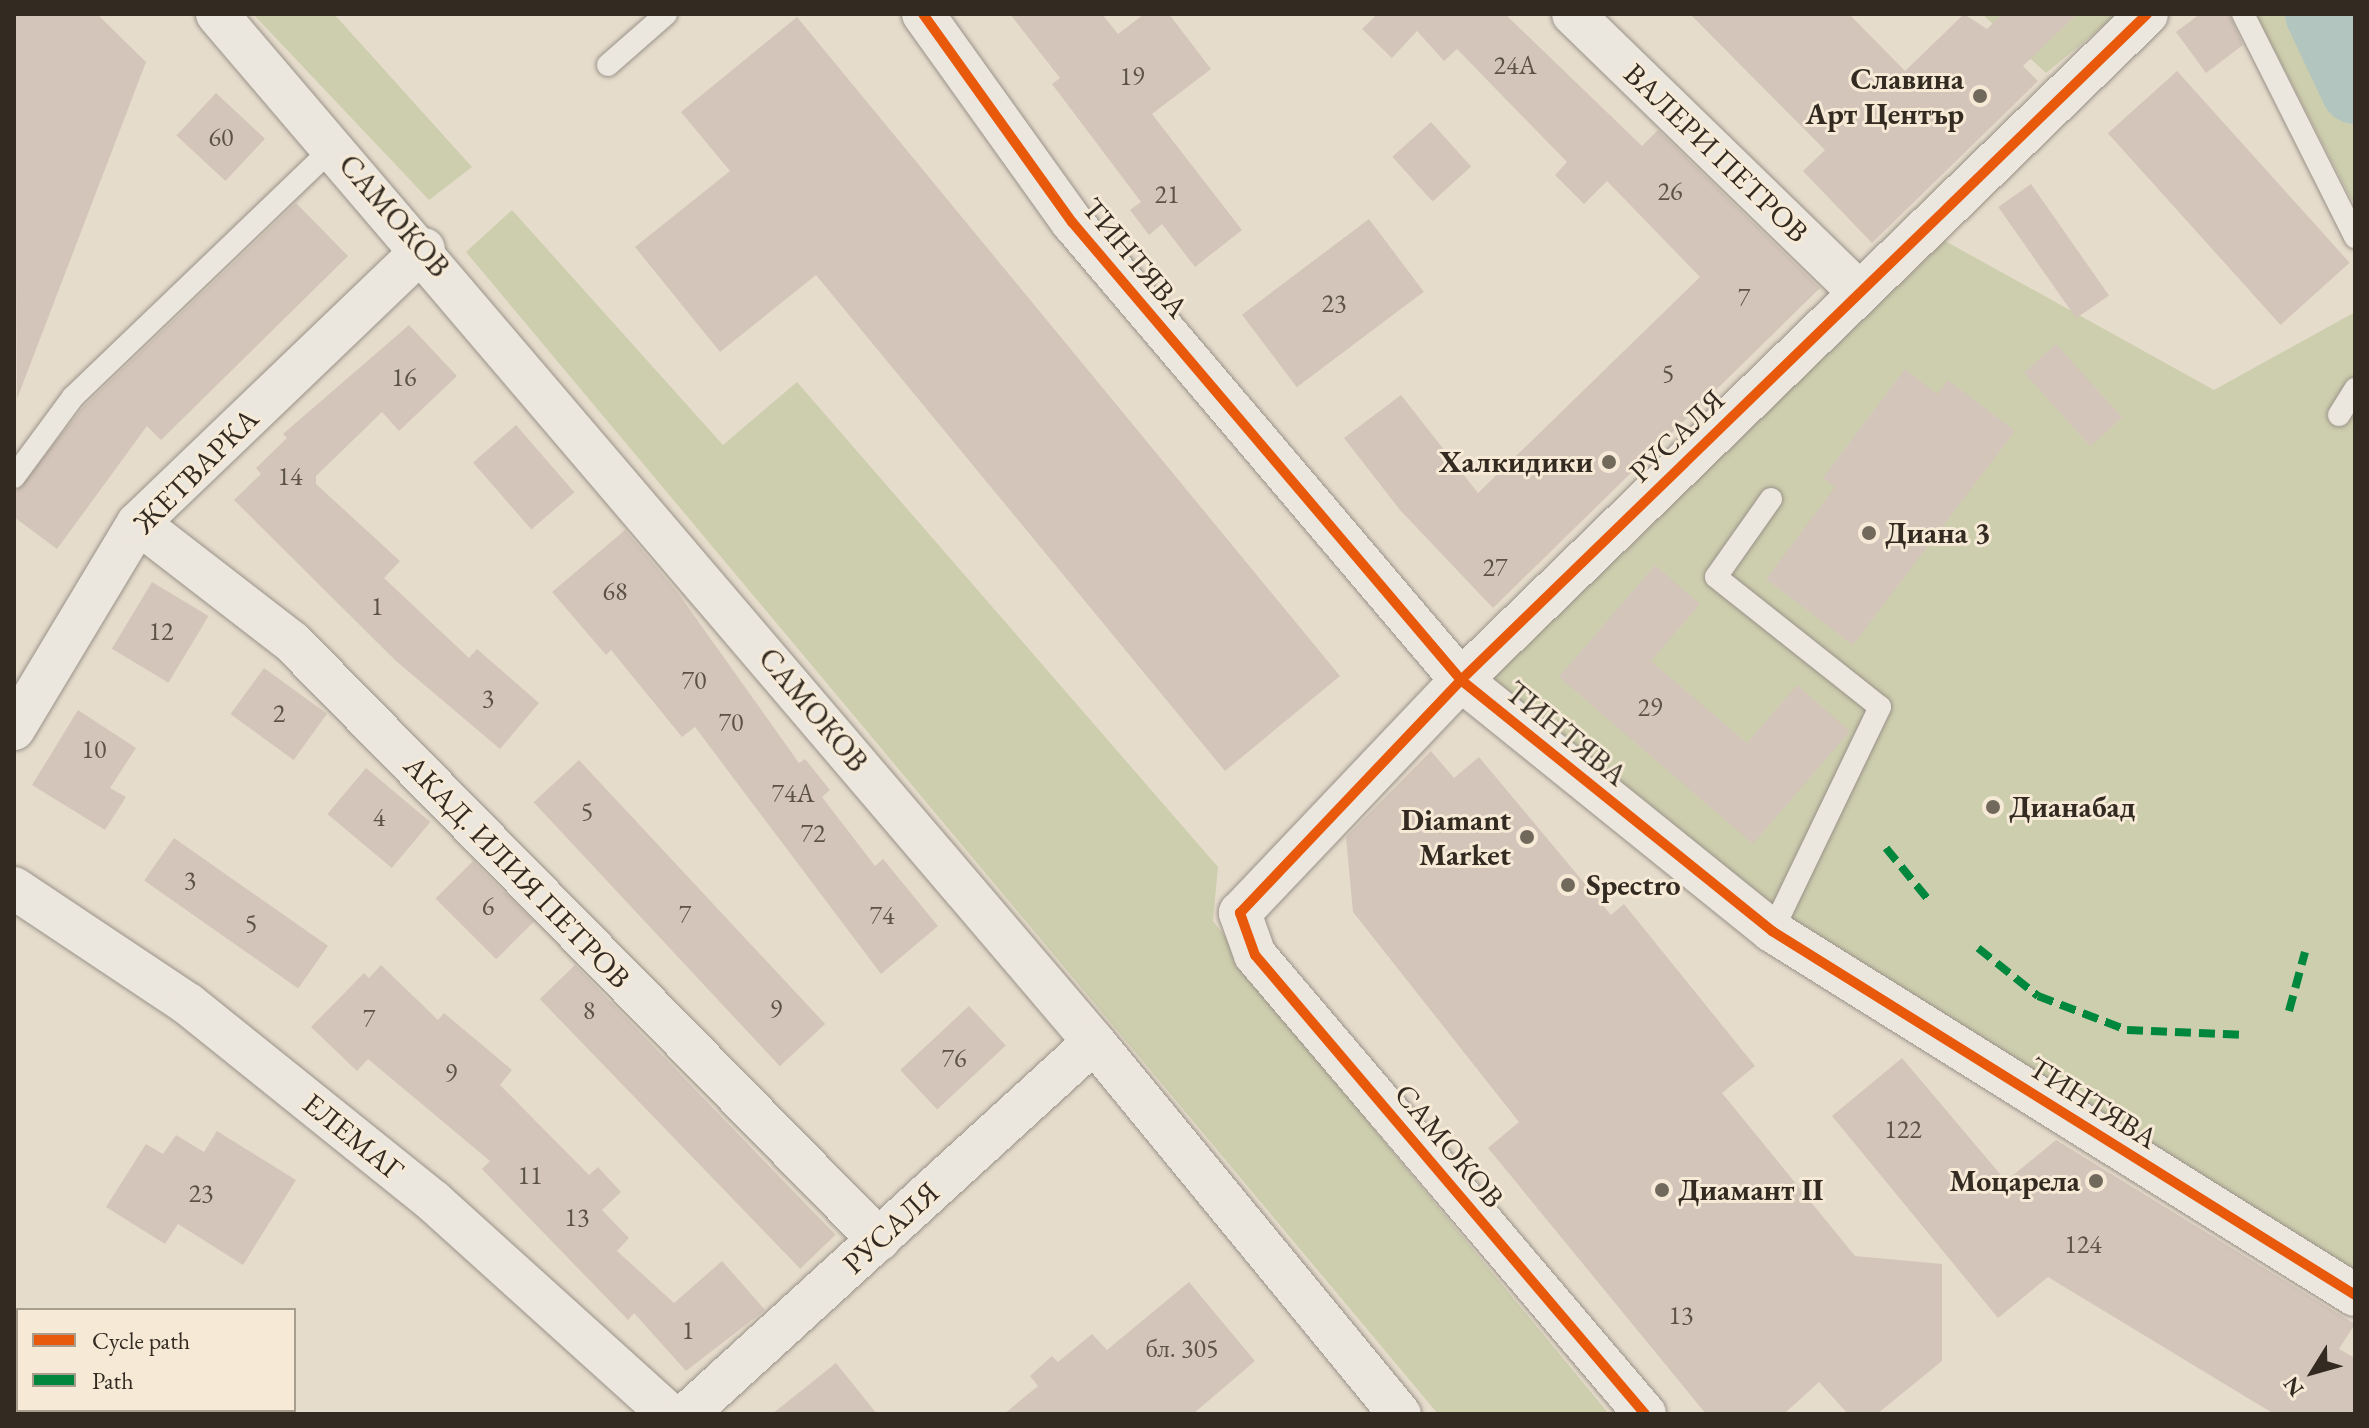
<!DOCTYPE html>
<html>
<head>
<meta charset="utf-8">
<style>
  body { margin:0 }
  #map { position:relative; width:2369px; height:1428px; overflow:hidden; background:#e6dccc; font-family:"EB Garamond",serif }
  div>[style] { position:absolute }
  .green>* { inset:0; background:#cdceae }
  .river>* { height:68px; margin:-34px; padding:0 34px; transform-origin:34px; border-radius:34px; background:#b2c5bf }
  .building>* { inset:0; background:#d4c5ba; transform-origin:0 0 }
  .roads { filter:drop-shadow(0 0 2px #999288) drop-shadow(0 0 2px #999288) }
  .lane>* { height:22px; margin:-11px; padding:0 11px; transform-origin:11px; border-radius:11px; background:#ebe6de }
  .street>* { height:42px; margin:-21px; padding:0 21px; transform-origin:21px; border-radius:21px; background:#ebe6de }
  .quiet>* { height:8px; margin-top:-4px; transform-origin:0; background:repeating-linear-gradient(90deg,#00873e 0 16px,transparent 0 24px) }
  .cycleway>* { height:10px; margin:-5px; padding:0 5px; transform-origin:5px; border-radius:5px; background:#e8590c }
  .dots>* { width:22px; height:22px; translate:-50% -50%; box-sizing:border-box; border:4px solid #f6ead7; border-radius:50% }
  span { translate:-50% -50%; white-space:nowrap; text-align:center; line-height:1.15; -webkit-text-stroke:6px #f6ead7; paint-order:stroke }
  .number-label { font-size:26px; color:#5c5248 }
  .number-label span { -webkit-text-stroke-width:0 }
  .poi-label { font-size:30px; color:#332b21; font-weight:700 }
  .right { translate:-100% -50%; text-align:right }
  .left { translate:0 -50%; text-align:left }
  .street-label { font-size:30px; color:#332b21 }
  .frame { position:absolute; inset:0; border:16px solid #332b21; pointer-events:none }
  .legend { position:absolute; left:16px; top:1308px; width:280px; height:104px; box-sizing:border-box; background:#f6ead7; border:2px solid #a89e8e; margin:0; padding:10px 14px; list-style:none; font-size:24px; color:#332b21 }
  .legend li { display:flex; align-items:center; gap:16px; height:40px }
  .legend b { width:40px; border:2px solid #a89e8e }
  .north { position:absolute; left:2273px; top:1332px; width:80px; height:80px; -webkit-text-stroke:6px #f6ead7; paint-order:stroke; rotate:233deg; font-size:22px; font-weight:700; line-height:32px; text-align:center; color:#332b21 }
  .north::after { content:''; display:block; margin:auto; width:28px; height:36px; background:#332b21; clip-path:polygon(50% 0,100% 100%,50% 72%,0 100%) }
</style>
</head>
<body>
<div id="map">
  <div class="green">
    <div style="clip-path:polygon(253px 14px,334px 14px,472px 167px,429px 200px)"></div>
    <div style="clip-path:polygon(1982px 14px,2118px 14px,2046px 73px)"></div>
    <div style="clip-path:polygon(2256px 14px,2355px 14px,2355px 206px)"></div>
    <div style="clip-path:polygon(512px 210px,723px 445px,797px 382px,1218px 867px,1213px 921px,1376px 1132px,1609px 1414px,1438px 1414px,466px 252px)"></div>
    <div style="clip-path:polygon(1929px 232px,2214px 390px,2355px 312px,2355px 1295px,1883px 1000px,1488px 684px)"></div>
  </div>
  <div class="river">
    <div style="left:2319px;top:14px;width:84px;rotate:64.7deg"></div>
  </div>
  <div class="building">
    <div style="clip-path:polygon(14px 14px,97px 14px,146px 62px,17px 399px)"></div>
    <div style="clip-path:polygon(1010px 14px,1102px 14px,1118px 34px,1144px 14px,1169px 14px,1211px 69px,1152px 114px,1242px 230px,1195px 267px,1162px 224px,1149px 235px,1130px 210px,1141px 202px,1052px 84px,1060px 78px)"></div>
    <div style="clip-path:polygon(1377px 14px,1505px 14px,1642px 146px,1658px 130px,1820px 288px,1493px 608px,1400px 510px,1344px 438px,1401px 395px,1478px 493px,1700px 277px,1607px 181px,1584px 204px,1555px 175px,1567px 162px,1457px 49px,1444px 61px,1417px 31px,1392px 58px,1362px 29px)"></div>
    <div style="clip-path:polygon(1690px 14px,1849px 14px,1905px 71px,1964px 14px,1987px 29px,2002px 14px,2077px 14px,2023px 66px,2038px 81px,1872px 243px,1803px 171px,1825px 150px)"></div>
    <div style="clip-path:polygon(2200px 14px,2229px 14px,2243px 45px,2206px 73px,2176px 32px)"></div>
    <div style="clip-path:polygon(797px 17px,1340px 676px,1225px 771px,816px 275px,720px 352px,635px 247px,730px 171px,681px 112px)"></div>
    <div style="left:2177px;top:71px;width:258px;height:93px;rotate:48deg"></div>
    <div style="left:216px;top:93px;width:67px;height:58px;rotate:43deg"></div>
    <div style="left:1431px;top:122px;width:60px;height:52px;rotate:48deg"></div>
    <div style="left:2031px;top:184px;width:136px;height:40px;rotate:55deg"></div>
    <div style="clip-path:polygon(296px 203px,348px 256px,161px 440px,147px 426px,57px 549px,14px 517px,14px 494px,84px 406px)"></div>
    <div style="left:1369px;top:219px;width:91px;height:159px;rotate:53deg"></div>
    <div style="clip-path:polygon(409px 325px,457px 376px,399px 431px,382px 412px,316px 476px,316px 484px,400px 561px,384px 578px,469px 658px,477px 649px,539px 703px,500px 749px,396px 661px,234px 500px,261px 474px,256px 468px,287px 438px,283px 434px)"></div>
    <div style="left:2056px;top:344px;width:99px;height:43px;rotate:48deg"></div>
    <div style="clip-path:polygon(1905px 369px,1937px 394px,1948px 380px,2015px 431px,1853px 645px,1766px 579px,1835px 487px,1823px 478px)"></div>
    <div style="left:516px;top:425px;width:89px;height:57px;rotate:49deg"></div>
    <div style="clip-path:polygon(625px 530px,678px 593px,799px 763px,805px 759px,830px 790px,822px 797px,875px 866px,883px 859px,938px 926px,881px 974px,695px 727px,682px 737px,611px 650px,606px 655px,552px 592px)"></div>
    <div style="clip-path:polygon(1655px 565px,1700px 604px,1651px 661px,1747px 743px,1797px 685px,1850px 731px,1753px 844px,1559px 677px)"></div>
    <div style="left:152px;top:582px;width:66px;height:78px;rotate:31deg"></div>
    <div style="left:264px;top:668px;width:78px;height:57px;rotate:36deg"></div>
    <div style="clip-path:polygon(78px 710px,136px 748px,110px 788px,126px 797px,105px 830px,32px 785px)"></div>
    <div style="clip-path:polygon(1431px 751px,1454px 778px,1479px 757px,1611px 915px,1624px 904px,1755px 1066px,1722px 1093px,1855px 1256px,1942px 1264px,1942px 1361px,1877px 1414px,1848px 1414px,1819px 1382px,1784px 1414px,1706px 1414px,1488px 1148px,1519px 1122px,1353px 912px,1346px 837px)"></div>
    <div style="left:579px;top:760px;width:361px;height:62px;rotate:47deg"></div>
    <div style="left:366px;top:768px;width:84px;height:60px;rotate:40deg"></div>
    <div style="left:174px;top:838px;width:188px;height:52px;rotate:35deg"></div>
    <div style="left:473px;top:861px;width:86px;height:53px;rotate:45deg"></div>
    <div style="clip-path:polygon(381px 965px,438px 1020px,444px 1013px,512px 1070px,500px 1085px,589px 1175px,598px 1167px,621px 1192px,602px 1210px,629px 1238px,617px 1251px,674px 1303px,722px 1261px,765px 1310px,686px 1371px,634px 1313px,628px 1320px,482px 1169px,490px 1161px,368px 1059px,357px 1071px,311px 1027px,364px 973px,369px 978px)"></div>
    <div style="left:575px;top:965px;width:375px;height:49px;rotate:46deg"></div>
    <div style="left:969px;top:1006px;width:54px;height:94px;rotate:47deg"></div>
    <div style="clip-path:polygon(1902px 1058px,2006px 1181px,2056px 1140px,2355px 1324px,2339px 1349px,2355px 1358px,2355px 1414px,2274px 1414px,2048px 1277px,1998px 1318px,1832px 1116px)"></div>
    <div style="clip-path:polygon(217px 1131px,296px 1180px,243px 1265px,178px 1224px,165px 1244px,106px 1207px,146px 1144px,163px 1154px,176px 1135px,204px 1152px)"></div>
    <div style="clip-path:polygon(1189px 1282px,1255px 1361px,1193px 1414px,1004px 1414px,1038px 1386px,1030px 1376px,1052px 1356px,1058px 1362px,1092px 1334px,1107px 1350px)"></div>
    <div style="clip-path:polygon(836px 1363px,877px 1414px,772px 1414px)"></div>
  </div>
  <div class="roads">
    <div class="lane">
      <div style="left:2243px;top:14px;width:250px;rotate:63.3deg"></div>
      <div style="left:608px;top:65px;width:77px;rotate:-41.3deg"></div>
      <div style="left:2339px;top:415px;width:31px;rotate:-58deg"></div>
      <div style="left:14px;top:477px;width:99px;rotate:-53.6deg"></div>
      <div style="left:73px;top:397px;width:361px;rotate:-43.8deg"></div>
      <div style="left:1771px;top:499px;width:95px;rotate:125.2deg"></div>
      <div style="left:1716px;top:577px;width:209px;rotate:38.4deg"></div>
      <div style="left:1880px;top:707px;width:249px;rotate:115.7deg"></div>
    </div>
    <div class="street">
      <div style="left:217px;top:14px;width:1351px;rotate:49.53deg"></div>
      <div style="left:1094px;top:1042px;width:482px;rotate:50.6deg"></div>
      <div style="left:923px;top:14px;width:256px;rotate:54.4deg"></div>
      <div style="left:1072px;top:222px;width:601px;rotate:49.66deg"></div>
      <div style="left:1461px;top:680px;width:400px;rotate:38.9deg"></div>
      <div style="left:1772px;top:931px;width:687px;rotate:31.98deg"></div>
      <div style="left:1573px;top:14px;width:399px;rotate:44.2deg"></div>
      <div style="left:138px;top:523px;width:195px;rotate:37.7deg"></div>
      <div style="left:292px;top:642px;width:838px;rotate:45.53deg"></div>
      <div style="left:14px;top:729px;width:240px;rotate:-59deg"></div>
      <div style="left:138px;top:523px;width:396px;rotate:-43.8deg"></div>
      <div style="left:14px;top:888px;width:209px;rotate:33.7deg"></div>
      <div style="left:188px;top:1004px;width:314px;rotate:38.8deg"></div>
      <div style="left:433px;top:1201px;width:318px;rotate:42.1deg"></div>
      <div style="left:687px;top:1414px;width:551px;rotate:-42.43deg"></div>
      <div style="left:1645px;top:1414px;width:602px;rotate:-130.35deg"></div>
      <div style="left:1255px;top:955px;width:45px;rotate:-109.7deg"></div>
      <div style="left:1240px;top:913px;width:321px;rotate:-46.5deg"></div>
      <div style="left:1461px;top:680px;width:956px;rotate:-44.15deg"></div>
    </div>
  </div>
  <div class="quiet">
    <div style="left:1886px;top:848px;width:71px;rotate:50.7deg"></div>
    <div style="left:1978px;top:948px;width:77px;rotate:38.7deg"></div>
    <div style="left:2038px;top:996px;width:95px;rotate:20.9deg"></div>
    <div style="left:2127px;top:1030px;width:120px;rotate:2.4deg"></div>
    <div style="left:2289px;top:1011px;width:61px;rotate:-74.8deg"></div>
  </div>
  <div class="cycleway">
    <div style="left:923px;top:14px;width:256px;rotate:54.4deg"></div>
    <div style="left:1072px;top:222px;width:601px;rotate:49.66deg"></div>
    <div style="left:1461px;top:680px;width:400px;rotate:38.9deg"></div>
    <div style="left:1772px;top:931px;width:687px;rotate:31.98deg"></div>
    <div style="left:1645px;top:1414px;width:602px;rotate:-130.35deg"></div>
    <div style="left:1255px;top:955px;width:45px;rotate:-109.7deg"></div>
    <div style="left:1240px;top:913px;width:321px;rotate:-46.5deg"></div>
    <div style="left:1461px;top:680px;width:956px;rotate:-44.15deg"></div>
  </div>
  <div class="dots">
    <div style="left:1980px;top:96px;background:#72695d"></div>
    <div style="left:1609px;top:462px;background:#72695d"></div>
    <div style="left:1869px;top:533px;background:#72695d"></div>
    <div style="left:1993px;top:807px;background:#72695d"></div>
    <div style="left:1527px;top:837px;background:#72695d"></div>
    <div style="left:1568px;top:885px;background:#72695d"></div>
    <div style="left:2096px;top:1181px;background:#72695d"></div>
    <div style="left:1662px;top:1190px;background:#72695d"></div>
  </div>
  <div class="number-label">
    <span style="left:1515px;top:66px">24А</span>
    <span style="left:1132px;top:77px">19</span>
    <span style="left:221px;top:138px">60</span>
    <span style="left:1670px;top:192px">26</span>
    <span style="left:1167px;top:195px">21</span>
    <span style="left:1744px;top:298px">7</span>
    <span style="left:1334px;top:304px">23</span>
    <span style="left:1668px;top:374px">5</span>
    <span style="left:404px;top:378px">16</span>
    <span style="left:290px;top:477px">14</span>
    <span style="left:1495px;top:568px">27</span>
    <span style="left:615px;top:592px">68</span>
    <span style="left:377px;top:607px">1</span>
    <span style="left:161px;top:632px">12</span>
    <span style="left:694px;top:681px">70</span>
    <span style="left:488px;top:699px">3</span>
    <span style="left:1650px;top:708px">29</span>
    <span style="left:279px;top:714px">2</span>
    <span style="left:731px;top:723px">70</span>
    <span style="left:94px;top:750px">10</span>
    <span style="left:793px;top:794px">74А</span>
    <span style="left:587px;top:812px">5</span>
    <span style="left:379px;top:818px">4</span>
    <span style="left:813px;top:834px">72</span>
    <span style="left:190px;top:881px">3</span>
    <span style="left:488px;top:907px">6</span>
    <span style="left:685px;top:915px">7</span>
    <span style="left:882px;top:916px">74</span>
    <span style="left:251px;top:924px">5</span>
    <span style="left:776px;top:1010px">9</span>
    <span style="left:589px;top:1011px">8</span>
    <span style="left:369px;top:1019px">7</span>
    <span style="left:954px;top:1059px">76</span>
    <span style="left:451px;top:1074px">9</span>
    <span style="left:1903px;top:1130px">122</span>
    <span style="left:530px;top:1176px">11</span>
    <span style="left:201px;top:1194px">23</span>
    <span style="left:577px;top:1218px">13</span>
    <span style="left:2083px;top:1245px">124</span>
    <span style="left:1681px;top:1316px">13</span>
    <span style="left:688px;top:1331px">1</span>
    <span style="left:1182px;top:1349px">бл. 305</span>
  </div>
  <div class="poi-label">
    <span class="right" style="left:1964px;top:96px">Славина<br>Арт Център</span>
    <span class="right" style="left:1593px;top:462px">Халкидики</span>
    <span class="left" style="left:1885px;top:533px">Диана 3</span>
    <span class="left" style="left:2009px;top:807px">Дианабад</span>
    <span class="right" style="left:1511px;top:837px">Diamant<br>Market</span>
    <span class="left" style="left:1586px;top:885px">Spectro</span>
    <span class="right" style="left:2080px;top:1181px">Моцарела</span>
    <span class="left" style="left:1678px;top:1190px">Диамант II</span>
  </div>
  <div class="street-label">
    <span style="left:1716px;top:153px;rotate:44deg">ВАЛЕРИ ПЕТРОВ</span>
    <span style="left:394px;top:216px;rotate:49deg">САМОКОВ</span>
    <span style="left:1135px;top:258px;rotate:50deg">ТИНТЯВА</span>
    <span style="left:1677px;top:436px;rotate:-44deg">РУСАЛЯ</span>
    <span style="left:196px;top:471px;rotate:-45deg">ЖЕТВАРКА</span>
    <span style="left:813px;top:710px;rotate:50deg">САМОКОВ</span>
    <span style="left:1566px;top:734px;rotate:39deg">ТИНТЯВА</span>
    <span style="left:517px;top:872px;rotate:46deg">АКАД. ИЛИЯ ПЕТРОВ</span>
    <span style="left:2093px;top:1103px;rotate:32deg">ТИНТЯВА</span>
    <span style="left:353px;top:1137px;rotate:39deg">ЕЛЕМАГ</span>
    <span style="left:1449px;top:1146px;rotate:50deg">САМОКОВ</span>
    <span style="left:891px;top:1228px;rotate:-43deg">РУСАЛЯ</span>
  </div>
  <div class="frame"></div>
  <ul class="legend">
  <li><b style="height:10px;background:#e8590c"></b>Cycle path</li>
  <li><b style="height:10px;background:#00873e"></b>Path</li>
  </ul>
  <div class="north">N</div>
</div>
</body>
</html>
